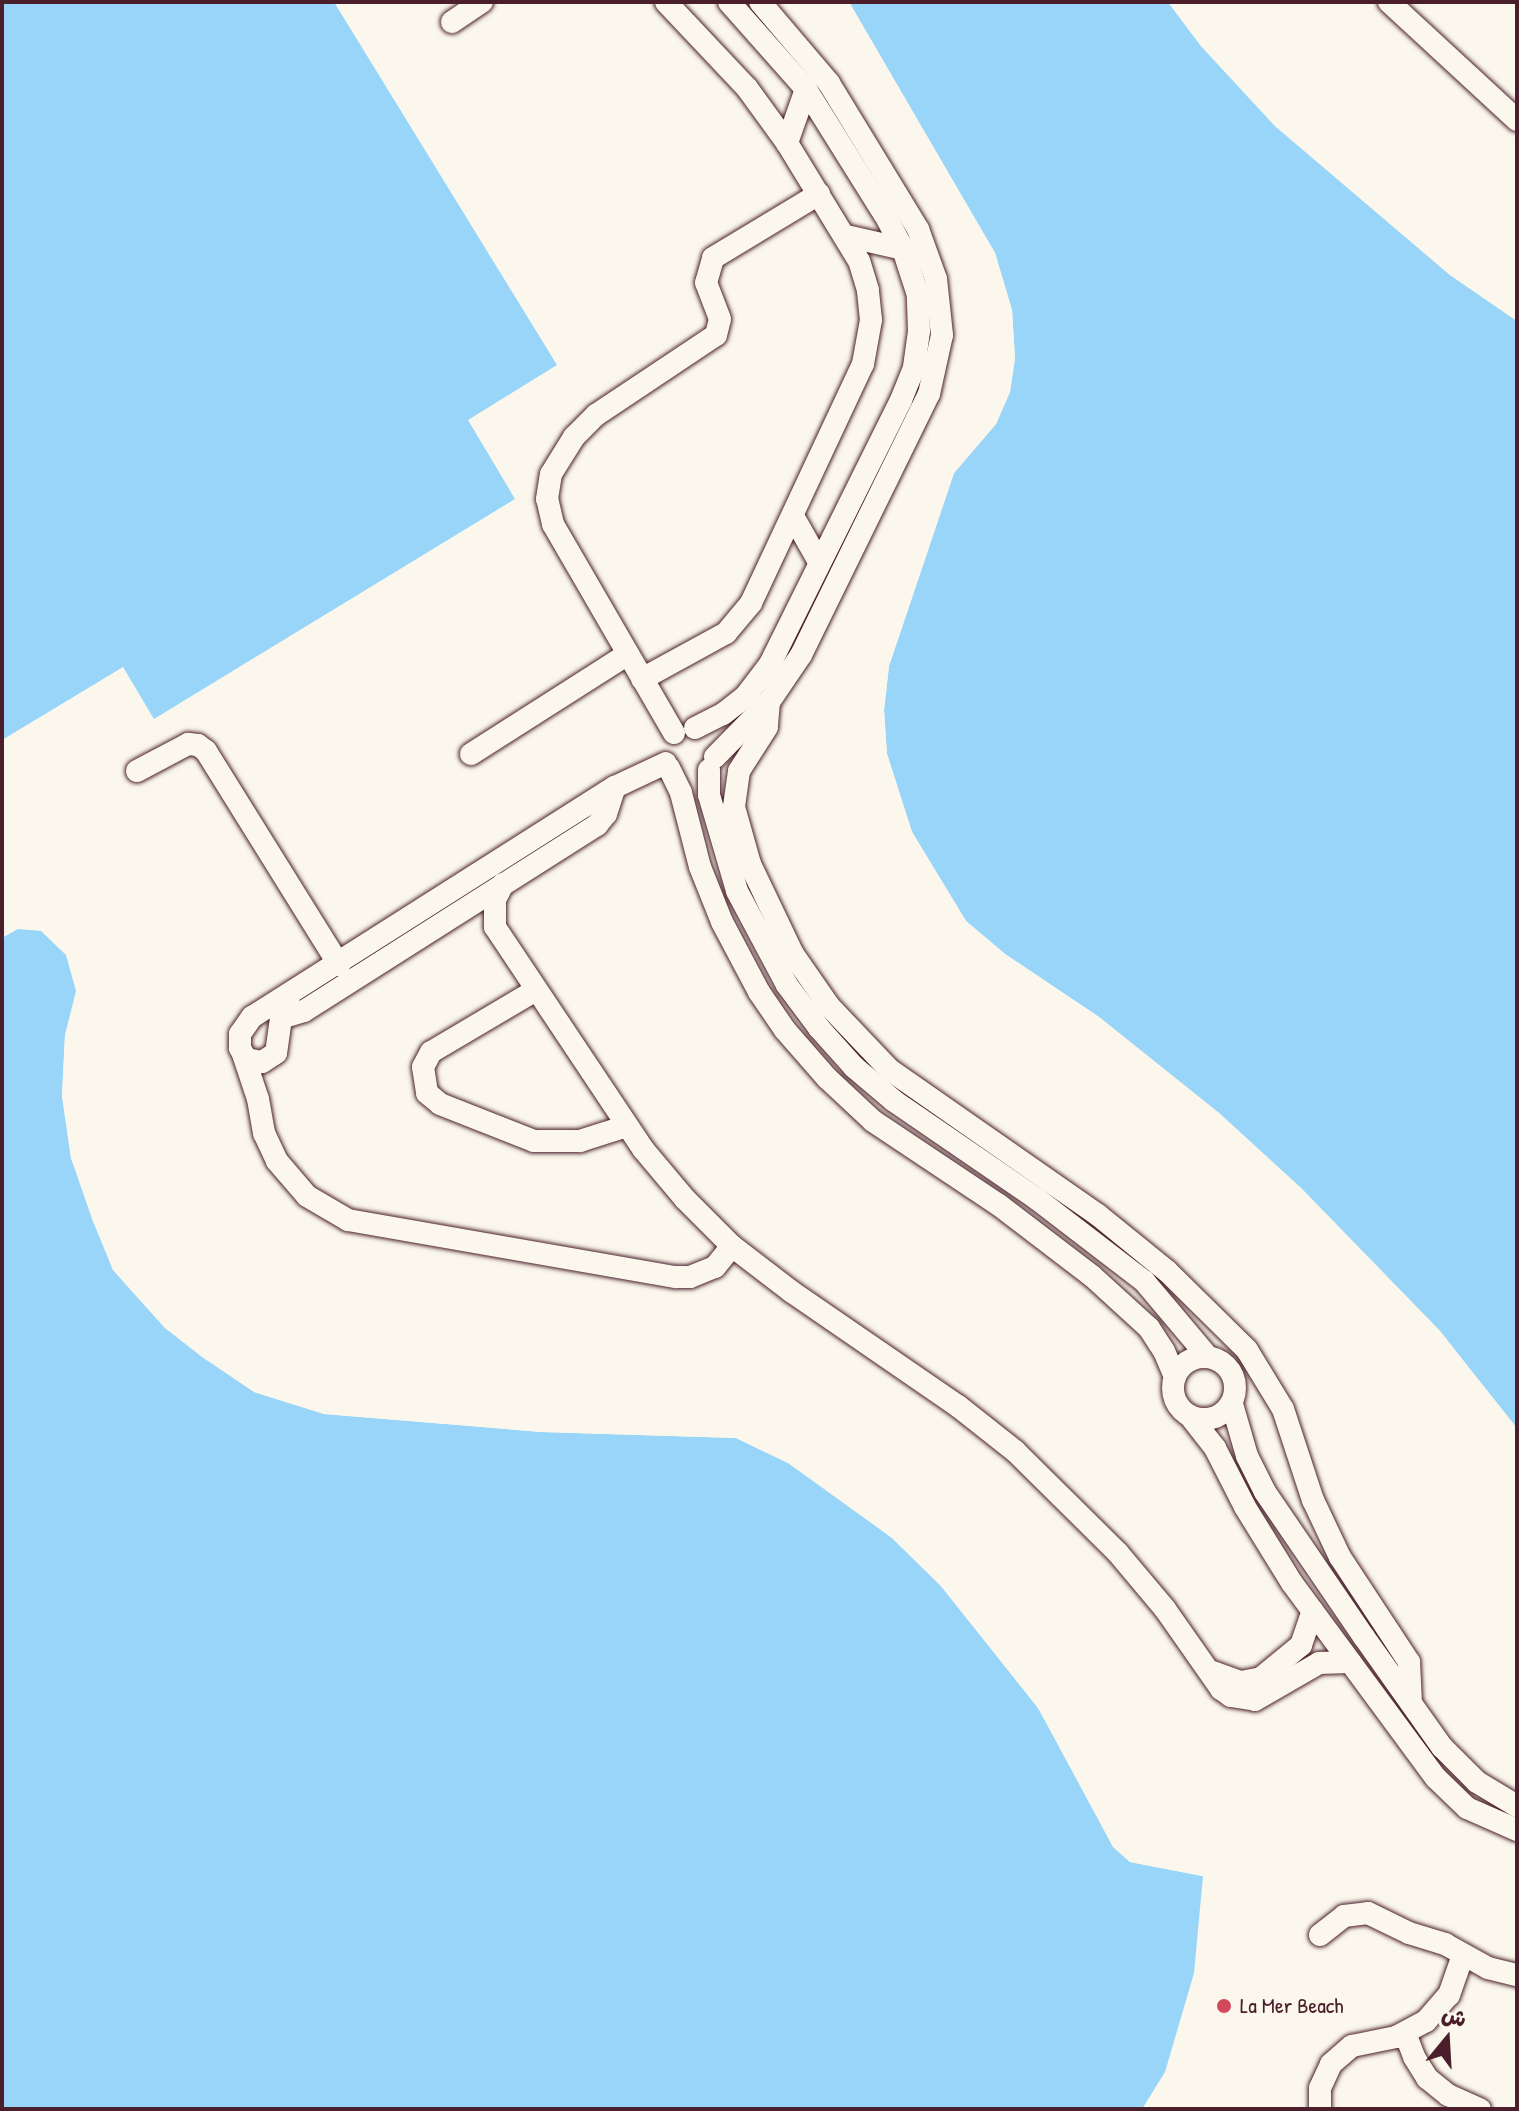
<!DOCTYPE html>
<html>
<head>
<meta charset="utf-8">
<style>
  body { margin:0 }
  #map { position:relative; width:1519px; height:2111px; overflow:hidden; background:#fbf7ec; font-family:"Patrick Hand","Playpen Sans Arabic",sans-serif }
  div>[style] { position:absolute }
  .water>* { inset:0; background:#98d5f9 }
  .pier>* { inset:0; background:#fbf7ec }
  .roads { filter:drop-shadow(0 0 2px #4a1f2b) drop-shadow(0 0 2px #4a1f2b) }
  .minor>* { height:22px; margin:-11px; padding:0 11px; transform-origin:11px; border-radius:11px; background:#fbf7ec }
  .minor>.ring { margin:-11px; padding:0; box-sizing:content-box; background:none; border:22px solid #fbf7ec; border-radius:50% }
  .dots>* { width:22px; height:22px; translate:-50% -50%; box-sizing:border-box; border:4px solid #fbf7ec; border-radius:50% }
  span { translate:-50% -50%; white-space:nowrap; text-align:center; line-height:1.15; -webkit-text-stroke:6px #fbf7ec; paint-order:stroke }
  .poi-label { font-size:22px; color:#4a1f2b }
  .left { translate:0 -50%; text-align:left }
  .frame { position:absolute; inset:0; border:4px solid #4a1f2b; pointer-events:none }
  .north { position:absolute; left:1407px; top:1999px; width:80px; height:80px; -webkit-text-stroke:6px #fbf7ec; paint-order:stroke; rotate:18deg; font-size:22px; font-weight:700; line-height:32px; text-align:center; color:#4a1f2b }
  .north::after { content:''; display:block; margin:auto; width:28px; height:36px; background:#4a1f2b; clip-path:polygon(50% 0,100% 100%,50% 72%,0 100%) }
</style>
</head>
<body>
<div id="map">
  <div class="water">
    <div style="clip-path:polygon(2px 2px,334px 2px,557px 365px,468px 420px,515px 499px,154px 719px,123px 667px,2px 740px)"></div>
    <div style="clip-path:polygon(849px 2px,1168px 2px,1201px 46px,1275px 126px,1450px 275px,1517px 321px,1517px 1428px,1440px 1331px,1301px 1188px,1219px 1113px,1099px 1017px,1005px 954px,966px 921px,912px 832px,887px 754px,884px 710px,889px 666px,954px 473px,996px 424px,1010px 392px,1015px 358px,1012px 310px,995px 253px)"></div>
    <div style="clip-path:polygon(18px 929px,41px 931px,66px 955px,76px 991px,65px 1035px,62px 1096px,71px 1158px,113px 1270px,165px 1328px,254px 1392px,324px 1414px,542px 1432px,736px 1438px,788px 1463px,833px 1493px,892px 1538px,941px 1586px,1038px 1708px,1113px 1847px,1130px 1862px,1203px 1876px,1194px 1973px,1165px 2072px,1142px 2109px,2px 2109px,2px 938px)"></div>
  </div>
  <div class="pier">
    <div style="clip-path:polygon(845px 2px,849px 2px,995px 253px,1012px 310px,1015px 358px,1010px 392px,996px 424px,954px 473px,889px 666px,884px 710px,887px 754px,912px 832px,966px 921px,1005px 954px,1099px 1017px,1219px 1113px,1301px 1188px,1440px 1331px,1517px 1432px,1437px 1334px,1299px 1191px,1216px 1116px,1097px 1021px,1003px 957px,963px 924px,909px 834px,883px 754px,880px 710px,885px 665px,951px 472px,993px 421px,1006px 391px,1011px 358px,1008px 310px,992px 254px)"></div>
    <div style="clip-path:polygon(1168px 2px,1173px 2px,1204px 44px,1278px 123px,1452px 272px,1517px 317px,1517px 321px,1450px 275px,1275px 126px,1201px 46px)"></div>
    <div style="clip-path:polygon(72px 1020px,66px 1096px,75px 1157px,95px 1218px,117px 1268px,168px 1325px,205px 1354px,256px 1388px,325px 1410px,542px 1428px,736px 1434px,790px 1459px,894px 1535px,944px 1583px,1042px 1706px,1065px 1743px,1116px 1844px,1131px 1858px,1203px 1872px,1207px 1877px,1130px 1862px,1113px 1847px,1061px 1745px,1038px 1708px,941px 1586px,892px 1538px,788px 1463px,736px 1438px,542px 1432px,324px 1414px,254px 1392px,202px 1357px,165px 1328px,113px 1270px,92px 1219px,71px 1158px,62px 1096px,65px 1035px)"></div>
  </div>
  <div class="roads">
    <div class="minor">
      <div style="left:1389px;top:2px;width:174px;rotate:42.7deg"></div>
      <div style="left:452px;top:22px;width:36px;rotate:-34deg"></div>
      <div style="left:787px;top:143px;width:57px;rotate:-70.6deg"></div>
      <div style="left:846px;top:236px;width:58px;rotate:12.8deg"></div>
      <div style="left:793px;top:516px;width:53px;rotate:60.5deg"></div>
      <div style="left:642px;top:679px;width:96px;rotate:-28.7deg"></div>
      <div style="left:726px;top:633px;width:39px;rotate:-50deg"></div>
      <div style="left:751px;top:603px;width:264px;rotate:-64.9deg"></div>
      <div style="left:863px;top:364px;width:45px;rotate:-79.7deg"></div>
      <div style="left:871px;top:320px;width:30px;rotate:-96deg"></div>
      <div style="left:868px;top:290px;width:30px;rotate:-107deg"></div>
      <div style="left:859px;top:261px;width:138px;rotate:-121.4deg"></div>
      <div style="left:787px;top:143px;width:68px;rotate:-126deg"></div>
      <div style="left:747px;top:88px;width:118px;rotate:-133.3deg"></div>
      <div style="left:769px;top:702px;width:25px;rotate:95deg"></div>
      <div style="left:767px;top:727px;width:52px;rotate:122.5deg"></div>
      <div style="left:739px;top:771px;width:36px;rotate:98deg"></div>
      <div style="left:734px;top:807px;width:59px;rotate:74.3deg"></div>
      <div style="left:750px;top:864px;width:100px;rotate:64.5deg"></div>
      <div style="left:793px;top:954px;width:63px;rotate:55.3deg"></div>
      <div style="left:829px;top:1006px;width:88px;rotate:46.4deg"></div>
      <div style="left:890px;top:1070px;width:254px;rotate:34.9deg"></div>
      <div style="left:1098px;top:1215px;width:89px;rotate:39.1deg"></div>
      <div style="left:1167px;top:1271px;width:112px;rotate:44.6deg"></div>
      <div style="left:1247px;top:1350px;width:69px;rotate:58.6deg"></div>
      <div style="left:1283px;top:1409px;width:96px;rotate:71.8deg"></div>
      <div style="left:1313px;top:1500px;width:63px;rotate:64.7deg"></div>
      <div style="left:1340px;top:1557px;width:126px;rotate:56.7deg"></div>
      <div style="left:1409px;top:1662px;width:41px;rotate:87.2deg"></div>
      <div style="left:695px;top:728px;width:31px;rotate:-27deg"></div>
      <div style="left:723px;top:714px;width:28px;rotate:-38deg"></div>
      <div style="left:745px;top:697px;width:41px;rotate:-52.9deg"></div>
      <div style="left:770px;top:664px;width:295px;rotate:-63.6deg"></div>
      <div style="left:901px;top:400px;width:35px;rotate:-68deg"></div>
      <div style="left:914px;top:367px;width:36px;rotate:-82deg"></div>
      <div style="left:919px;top:331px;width:36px;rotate:-92deg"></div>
      <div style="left:918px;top:295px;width:48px;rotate:-108.1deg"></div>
      <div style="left:903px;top:249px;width:40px;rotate:-118deg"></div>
      <div style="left:884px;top:214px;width:147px;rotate:-122deg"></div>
      <div style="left:806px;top:89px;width:116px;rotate:-131.5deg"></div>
      <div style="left:674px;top:733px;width:241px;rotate:-120.1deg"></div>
      <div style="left:553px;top:524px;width:26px;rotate:-103deg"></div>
      <div style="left:547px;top:499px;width:25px;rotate:-81deg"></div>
      <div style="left:551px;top:474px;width:44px;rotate:-58.1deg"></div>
      <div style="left:574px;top:437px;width:31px;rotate:-45deg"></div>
      <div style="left:596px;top:415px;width:144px;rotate:-33.7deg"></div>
      <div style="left:716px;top:335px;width:16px;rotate:-76deg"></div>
      <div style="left:720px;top:319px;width:39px;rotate:-111deg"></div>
      <div style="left:706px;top:283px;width:26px;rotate:-74deg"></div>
      <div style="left:713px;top:258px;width:124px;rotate:-31.1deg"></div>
      <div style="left:471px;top:754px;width:186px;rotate:-32.5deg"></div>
      <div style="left:715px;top:757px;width:77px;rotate:-45.5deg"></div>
      <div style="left:769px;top:702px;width:57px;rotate:-55.8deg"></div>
      <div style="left:801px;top:655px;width:291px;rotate:-63.9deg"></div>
      <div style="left:929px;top:394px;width:60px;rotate:-77.6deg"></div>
      <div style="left:942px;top:335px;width:56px;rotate:-96.1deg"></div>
      <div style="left:936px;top:279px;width:53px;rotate:-109.8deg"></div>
      <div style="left:918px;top:229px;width:171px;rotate:-121.4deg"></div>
      <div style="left:829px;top:83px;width:106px;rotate:-130.4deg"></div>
      <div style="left:669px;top:768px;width:28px;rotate:64deg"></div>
      <div style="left:681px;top:793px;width:76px;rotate:75.6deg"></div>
      <div style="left:700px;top:867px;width:59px;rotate:68.2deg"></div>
      <div style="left:722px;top:922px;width:79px;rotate:62.1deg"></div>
      <div style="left:759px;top:992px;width:46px;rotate:55.6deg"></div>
      <div style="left:785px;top:1030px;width:64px;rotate:48.8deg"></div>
      <div style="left:827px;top:1078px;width:63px;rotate:43.1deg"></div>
      <div style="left:873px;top:1121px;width:151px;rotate:33.7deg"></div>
      <div style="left:999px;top:1205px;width:117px;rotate:37.4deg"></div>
      <div style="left:1092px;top:1276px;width:77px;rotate:42.4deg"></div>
      <div style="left:1149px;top:1328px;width:27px;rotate:57deg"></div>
      <div style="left:1164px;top:1351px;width:28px;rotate:67deg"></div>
      <div style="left:709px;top:770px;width:25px;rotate:90deg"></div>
      <div style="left:709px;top:795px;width:100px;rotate:73.7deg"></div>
      <div style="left:737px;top:891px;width:106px;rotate:62deg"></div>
      <div style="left:787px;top:985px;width:54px;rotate:53.3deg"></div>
      <div style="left:819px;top:1028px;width:52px;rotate:48.1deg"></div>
      <div style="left:854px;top:1067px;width:52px;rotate:40.4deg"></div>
      <div style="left:894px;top:1101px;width:173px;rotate:34.4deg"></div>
      <div style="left:1037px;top:1199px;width:135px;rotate:37.5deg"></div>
      <div style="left:1144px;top:1281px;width:99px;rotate:49.9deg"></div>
      <div style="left:137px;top:771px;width:58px;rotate:-27.9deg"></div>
      <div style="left:188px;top:744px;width:10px;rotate:6deg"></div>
      <div style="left:198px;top:745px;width:10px;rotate:37deg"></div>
      <div style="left:206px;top:751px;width:252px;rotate:58.1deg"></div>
      <div style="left:503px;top:884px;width:18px;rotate:117deg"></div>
      <div style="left:495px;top:900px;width:27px;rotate:90deg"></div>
      <div style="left:495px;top:927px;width:267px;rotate:56.3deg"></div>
      <div style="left:643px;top:1149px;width:65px;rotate:50deg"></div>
      <div style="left:685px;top:1199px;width:66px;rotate:45deg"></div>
      <div style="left:732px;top:1246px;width:76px;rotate:37.5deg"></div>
      <div style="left:792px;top:1292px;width:201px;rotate:34.5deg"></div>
      <div style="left:958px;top:1406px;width:73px;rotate:38.3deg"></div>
      <div style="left:1015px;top:1451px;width:145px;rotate:44.7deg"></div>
      <div style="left:1118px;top:1553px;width:73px;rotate:50deg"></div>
      <div style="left:1165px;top:1609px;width:98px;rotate:55deg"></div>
      <div style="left:1221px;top:1689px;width:12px;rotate:35deg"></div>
      <div style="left:1231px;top:1696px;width:24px;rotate:9deg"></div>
      <div style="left:1255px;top:1700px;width:74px;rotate:-30deg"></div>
      <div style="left:1319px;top:1663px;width:31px;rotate:-2deg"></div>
      <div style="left:536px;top:990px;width:122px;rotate:149.4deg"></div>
      <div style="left:431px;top:1052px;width:17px;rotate:118deg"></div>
      <div style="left:423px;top:1067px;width:26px;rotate:81deg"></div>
      <div style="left:427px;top:1093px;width:17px;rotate:40deg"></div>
      <div style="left:440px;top:1104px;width:101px;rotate:21.5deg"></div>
      <div style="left:534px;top:1141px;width:46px"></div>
      <div style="left:580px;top:1141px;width:49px;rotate:-17.7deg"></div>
      <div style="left:289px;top:997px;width:22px;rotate:111deg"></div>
      <div style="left:281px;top:1018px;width:35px;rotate:98deg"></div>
      <div style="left:276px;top:1053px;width:17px;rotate:147deg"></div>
      <div style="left:262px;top:1062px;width:16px;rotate:-169deg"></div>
      <div style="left:246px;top:1059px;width:13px;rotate:-119deg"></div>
      <div style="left:240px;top:1048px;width:14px;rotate:-90deg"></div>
      <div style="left:240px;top:1034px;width:21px;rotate:-55deg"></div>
      <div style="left:252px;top:1017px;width:430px;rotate:-32.4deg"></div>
      <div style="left:615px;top:787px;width:56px;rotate:-25.2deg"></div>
      <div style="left:281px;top:1018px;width:24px;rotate:-17deg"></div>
      <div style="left:304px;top:1011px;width:347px;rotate:-32.4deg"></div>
      <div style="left:597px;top:825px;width:14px;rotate:-51deg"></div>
      <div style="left:606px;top:814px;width:28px;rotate:-72deg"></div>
      <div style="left:243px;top:1054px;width:47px;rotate:71.6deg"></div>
      <div style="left:258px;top:1099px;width:35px;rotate:80deg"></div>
      <div style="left:264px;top:1133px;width:31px;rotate:65deg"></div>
      <div style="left:277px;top:1161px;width:46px;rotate:49.4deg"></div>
      <div style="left:307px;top:1196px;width:48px;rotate:30.3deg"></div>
      <div style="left:348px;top:1220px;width:333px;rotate:9.9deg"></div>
      <div style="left:676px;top:1277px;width:14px"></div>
      <div style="left:690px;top:1277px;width:27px;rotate:-22deg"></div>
      <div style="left:715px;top:1267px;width:27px;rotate:-51deg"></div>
      <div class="ring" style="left:1173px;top:1357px;width:40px;height:40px"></div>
      <div style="left:1232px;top:1404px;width:54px;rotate:73.9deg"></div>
      <div style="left:1247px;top:1456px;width:40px;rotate:63.4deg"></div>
      <div style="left:1265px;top:1492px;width:176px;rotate:55.7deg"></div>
      <div style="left:1364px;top:1637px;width:135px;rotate:54.7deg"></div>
      <div style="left:1442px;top:1747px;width:49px;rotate:45deg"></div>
      <div style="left:1477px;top:1782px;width:47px;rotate:31deg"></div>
      <div style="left:1190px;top:1416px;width:41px;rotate:52deg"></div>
      <div style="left:1215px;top:1448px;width:66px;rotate:63deg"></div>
      <div style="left:1245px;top:1507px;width:89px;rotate:58.3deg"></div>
      <div style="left:1292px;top:1583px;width:242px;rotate:53.6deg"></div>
      <div style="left:1436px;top:1778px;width:43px;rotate:44.1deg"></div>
      <div style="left:1467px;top:1808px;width:55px;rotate:23.7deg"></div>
      <div style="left:1213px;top:1672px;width:30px;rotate:20deg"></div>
      <div style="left:1241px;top:1682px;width:20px;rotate:-11deg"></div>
      <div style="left:1261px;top:1678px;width:52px;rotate:-39.5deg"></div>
      <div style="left:1301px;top:1645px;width:36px;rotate:-71deg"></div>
      <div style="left:1320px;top:1935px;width:31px;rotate:-38deg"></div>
      <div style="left:1344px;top:1916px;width:24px;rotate:-7deg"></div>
      <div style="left:1368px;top:1913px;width:46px;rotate:26deg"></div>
      <div style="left:1409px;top:1933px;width:38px;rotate:17deg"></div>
      <div style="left:1445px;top:1944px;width:49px;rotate:29.2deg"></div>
      <div style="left:1488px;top:1968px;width:30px;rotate:14deg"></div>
      <div style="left:1405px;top:2033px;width:26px;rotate:69deg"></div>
      <div style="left:1414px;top:2057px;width:25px;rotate:58deg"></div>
      <div style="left:1427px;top:2078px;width:27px;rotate:39deg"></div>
      <div style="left:1448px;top:2095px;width:35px;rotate:24deg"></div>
      <div style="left:1320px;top:2109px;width:21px;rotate:-90deg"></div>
      <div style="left:1320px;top:2088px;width:26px;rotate:-65deg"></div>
      <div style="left:1331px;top:2064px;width:28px;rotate:-41deg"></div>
      <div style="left:1352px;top:2046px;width:45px;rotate:-11.6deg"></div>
      <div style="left:1396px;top:2037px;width:34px;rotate:-28deg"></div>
      <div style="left:1426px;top:2021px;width:35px;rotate:-49deg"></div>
      <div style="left:1449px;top:1995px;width:42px;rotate:-70.7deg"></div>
    </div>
  </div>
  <div class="dots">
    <div style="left:1224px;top:2006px;background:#d1495b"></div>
  </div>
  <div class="poi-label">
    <span class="left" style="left:1240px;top:2006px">La Mer Beach</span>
  </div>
  <div class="frame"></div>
  <div class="north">ش</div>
</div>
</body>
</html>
